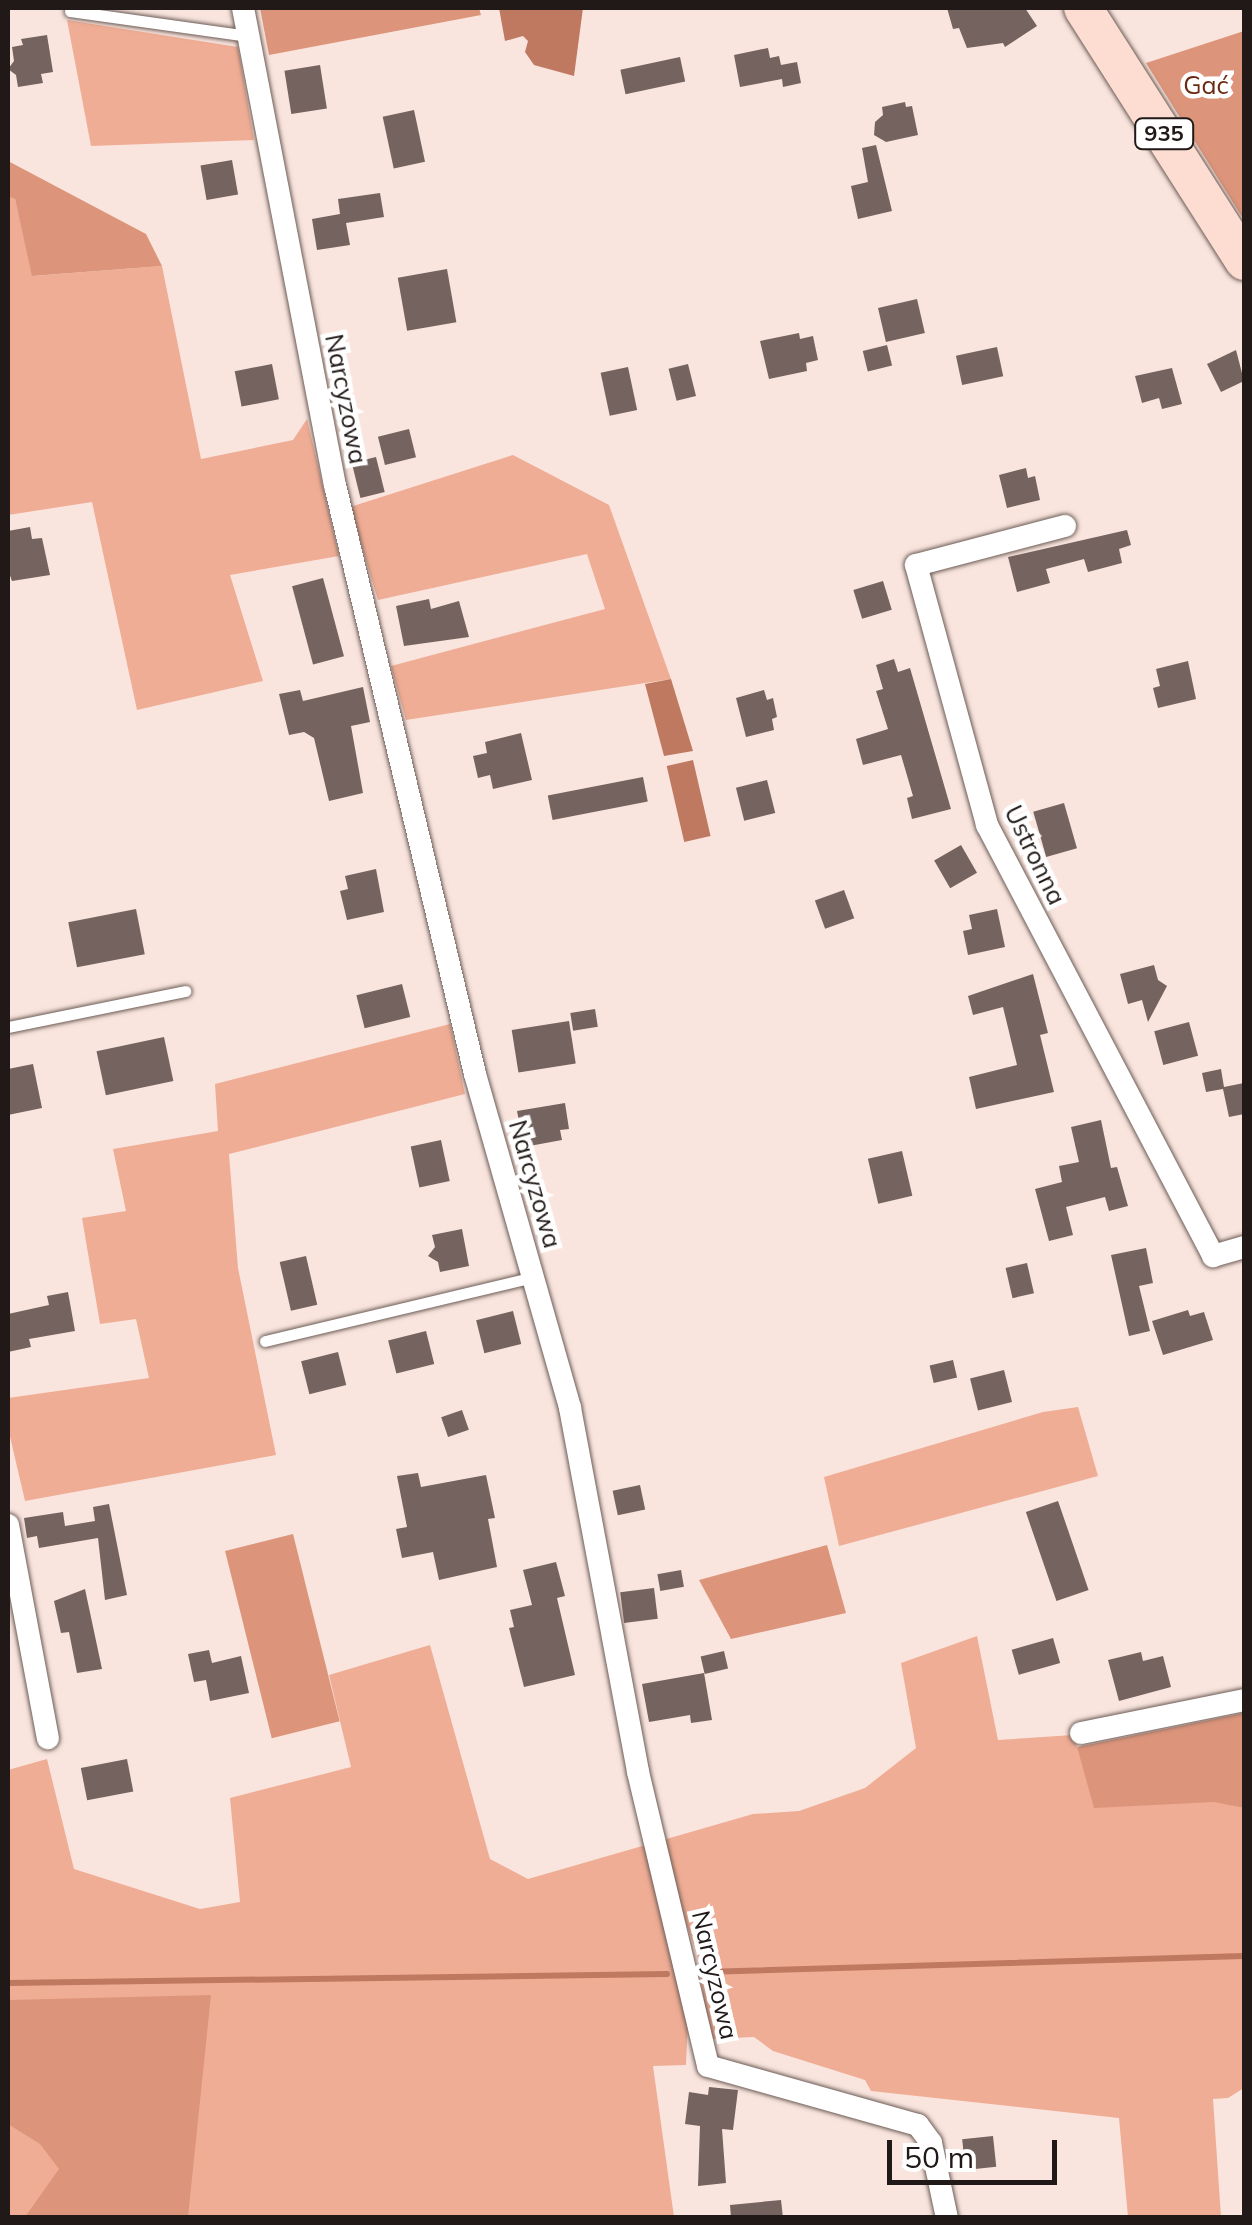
<!DOCTYPE html>
<html>
<head>
<meta charset="utf-8">
<style>
  body { margin:0 }
  #map { position:relative; width:1252px; height:2225px; overflow:hidden; background:#f9e5de; font-family:Mulish,sans-serif }
  div>[style] { position:absolute }
  .green>* { inset:0; background:#f0ad95 }
  .forest>* { inset:0; background:#dc957b; transform-origin:0 0 }
  .water>* { inset:0; background:#bf7961; transform-origin:0 0 }
  .stream>* { height:6px; margin:-3px; padding:0 3px; transform-origin:3px; border-radius:3px; background:#bf7961 }
  .building>* { inset:0; background:#74635e; transform-origin:0 0 }
  .roads { filter:drop-shadow(0 0 2px #6c5c56) drop-shadow(0 0 2px #6c5c56) }
  .lane>* { height:11px; margin:-5.5px; padding:0 5.5px; transform-origin:5.5px; border-radius:5.5px; background:#fff }
  .street>* { height:22px; margin:-11px; padding:0 11px; transform-origin:11px; border-radius:11px; background:#fff }
  .primary>* { height:38px; margin:-19px; padding:0 19px; transform-origin:19px; border-radius:19px; background:#fdddd2 }
  span { translate:-50% -50%; white-space:nowrap; text-align:center; line-height:1.15; -webkit-text-stroke:9px #fff; paint-order:stroke }
  .shield-label span { padding:2px 8px; background:#fff; border:2px solid; border-radius:8px; -webkit-text-stroke-width:0 }
  .shield-label { font-size:22px; color:#201917; font-weight:700 }
  .park-label { font-size:25px; color:#6a2910 }
  .street-label { font-size:25px; color:#201917 }
  .frame { position:absolute; inset:0; border:10px solid #201917; pointer-events:none }
  .scale { position:absolute; left:887px; top:2140px; width:170px; height:45px; box-sizing:border-box; border:5px solid #201917; border-top:0; padding-left:12px; font-size:30px; line-height:35px; white-space:nowrap; color:#201917; -webkit-text-stroke:8px #fff; paint-order:stroke }
</style>
</head>
<body>
<div id="map">
  <div class="green">
    <div style="clip-path:polygon(67px 20px,238px 47px,254px 140px,91px 146px)"></div>
    <div style="clip-path:polygon(8px 197px,15px 199px,33px 276px,162px 266px,201px 459px,293px 440px,307px 419px,339px 556px,230px 575px,263px 681px,137px 710px,92px 502px,8px 515px)"></div>
    <div style="clip-path:polygon(513px 455px,609px 505px,671px 679px,406px 720px,391px 666px,605px 609px,587px 554px,378px 600px,350px 507px)"></div>
    <div style="clip-path:polygon(450px 1024px,465px 1094px,229px 1154px,238px 1268px,276px 1455px,25px 1501px,8px 1428px,8px 1398px,149px 1378px,136px 1319px,100px 1324px,82px 1218px,126px 1211px,113px 1149px,218px 1131px,215px 1084px)"></div>
    <div style="clip-path:polygon(1078px 1407px,1098px 1476px,839px 1546px,824px 1477px,1043px 1412px)"></div>
    <div style="clip-path:polygon(977px 1636px,998px 1740px,1073px 1735px,1085px 1770px,1244px 1808px,1244px 2088px,1228px 2098px,1213px 2099px,1221px 2217px,1128px 2217px,1119px 2118px,871px 2091px,865px 2080px,773px 2051px,754px 2037px,710px 2039px,697px 1955px,669px 1873px,689px 2000px,686px 2065px,653px 2066px,674px 2217px,8px 2218px,8px 1770px,47px 1759px,74px 1869px,200px 1909px,240px 1902px,230px 1798px,351px 1767px,329px 1675px,430px 1645px,490px 1859px,528px 1879px,753px 1814px,799px 1811px,865px 1788px,916px 1748px,901px 1663px)"></div>
  </div>
  <div class="forest">
    <div style="clip-path:polygon(260px 8px,479px 8px,481px 15px,269px 55px)"></div>
    <div style="clip-path:polygon(1244px 31px,1244px 220px,1146px 63px)"></div>
    <div style="clip-path:polygon(8px 161px,146px 234px,162px 266px,32px 276px,15px 199px,8px 197px)"></div>
    <div style="left:293px;top:1534px;width:193px;height:70px;rotate:76deg"></div>
    <div style="clip-path:polygon(827px 1545px,846px 1613px,731px 1639px,699px 1580px)"></div>
    <div style="clip-path:polygon(1244px 1713px,1244px 1808px,1214px 1802px,1094px 1808px,1077px 1747px)"></div>
    <div style="clip-path:polygon(211px 1995px,188px 2217px,25px 2217px,59px 2169px,40px 2144px,8px 2124px,8px 2000px)"></div>
  </div>
  <div class="water">
    <div style="clip-path:polygon(499px 8px,583px 8px,574px 76px,534px 65px,525px 52px,528px 41px,523px 36px,505px 41px)"></div>
    <div style="clip-path:polygon(671px 679px,693px 751px,664px 756px,645px 684px)"></div>
    <div style="left:693px;top:760px;width:78px;height:27px;rotate:77deg"></div>
  </div>
  <div class="stream">
    <div style="left:705px;top:1972px;width:539px;rotate:-1.7deg"></div>
    <div style="left:8px;top:1983px;width:659px;rotate:-0.78deg"></div>
  </div>
  <div class="building">
    <div style="clip-path:polygon(947px 8px,1025px 8px,1037px 26px,1005px 47px,1003px 43px,967px 48px,959px 28px,953px 29px)"></div>
    <div style="clip-path:polygon(47px 35px,53px 72px,41px 74px,43px 83px,18px 87px,16px 75px,8px 69px,14px 61px,12px 47px,23px 45px,21px 39px)"></div>
    <div style="clip-path:polygon(768px 48px,770px 58px,779px 56px,781px 65px,797px 62px,801px 83px,783px 87px,782px 79px,740px 87px,734px 55px)"></div>
    <div style="left:680px;top:57px;width:25px;height:61px;rotate:78deg"></div>
    <div style="left:320px;top:65px;width:44px;height:36px;rotate:81deg"></div>
    <div style="clip-path:polygon(905px 102px,906px 107px,912px 106px,918px 135px,886px 142px,874px 135px,875px 122px,883px 115px,882px 107px)"></div>
    <div style="left:414px;top:110px;width:53px;height:32px;rotate:78deg"></div>
    <div style="clip-path:polygon(876px 145px,892px 211px,858px 219px,851px 186px,868px 182px,862px 148px)"></div>
    <div style="left:232px;top:160px;width:35px;height:32px;rotate:80deg"></div>
    <div style="clip-path:polygon(380px 193px,384px 217px,346px 223px,350px 245px,317px 250px,312px 219px,340px 214px,338px 199px)"></div>
    <div style="left:447px;top:269px;width:54px;height:50px;rotate:80deg"></div>
    <div style="left:917px;top:299px;width:35px;height:40px;rotate:77deg"></div>
    <div style="clip-path:polygon(799px 333px,800px 339px,813px 336px,818px 360px,806px 363px,807px 371px,769px 379px,760px 341px)"></div>
    <div style="left:887px;top:345px;width:21px;height:25px;rotate:76deg"></div>
    <div style="left:997px;top:347px;width:30px;height:42px;rotate:78deg"></div>
    <div style="clip-path:polygon(1236px 350px,1244px 381px,1221px 392px,1207px 364px)"></div>
    <div style="left:272px;top:364px;width:36px;height:38px;rotate:79deg"></div>
    <div style="left:688px;top:364px;width:33px;height:20px;rotate:76deg"></div>
    <div style="left:628px;top:367px;width:44px;height:28px;rotate:78deg"></div>
    <div style="clip-path:polygon(1172px 368px,1182px 404px,1162px 409px,1159px 398px,1142px 403px,1135px 376px)"></div>
    <div style="left:409px;top:429px;width:29px;height:32px;rotate:76deg"></div>
    <div style="left:376px;top:457px;width:36px;height:25px;rotate:76deg"></div>
    <div style="clip-path:polygon(1026px 468px,1028px 478px,1035px 476px,1040px 500px,1007px 508px,999px 475px)"></div>
    <div style="clip-path:polygon(30px 527px,32px 539px,42px 538px,50px 575px,12px 581px,8px 570px,8px 531px)"></div>
    <div style="clip-path:polygon(1127px 530px,1131px 545px,1119px 549px,1122px 563px,1088px 572px,1084px 559px,1046px 569px,1050px 583px,1017px 592px,1008px 557px)"></div>
    <div style="left:323px;top:578px;width:81px;height:32px;rotate:75deg"></div>
    <div style="left:883px;top:581px;width:30px;height:31px;rotate:73deg"></div>
    <div style="clip-path:polygon(429px 599px,431px 609px,459px 601px,469px 637px,404px 646px,396px 606px)"></div>
    <div style="clip-path:polygon(894px 659px,898px 672px,910px 668px,951px 809px,912px 819px,907px 798px,913px 796px,901px 755px,863px 765px,856px 739px,888px 729px,876px 691px,883px 689px,876px 665px)"></div>
    <div style="clip-path:polygon(1188px 661px,1196px 699px,1158px 708px,1153px 688px,1160px 686px,1156px 669px)"></div>
    <div style="clip-path:polygon(363px 687px,370px 722px,351px 726px,363px 793px,329px 801px,314px 738px,304px 732px,289px 735px,279px 694px,300px 690px,303px 701px)"></div>
    <div style="clip-path:polygon(764px 690px,767px 700px,773px 698px,777px 717px,772px 719px,774px 730px,746px 737px,736px 698px)"></div>
    <div style="clip-path:polygon(521px 733px,532px 780px,493px 789px,490px 775px,478px 778px,473px 756px,487px 753px,485px 742px)"></div>
    <div style="left:643px;top:777px;width:25px;height:97px;rotate:79deg"></div>
    <div style="left:767px;top:780px;width:34px;height:32px;rotate:76deg"></div>
    <div style="left:1064px;top:803px;width:47px;height:32px;rotate:74deg"></div>
    <div style="left:961px;top:845px;width:32px;height:31px;rotate:60deg"></div>
    <div style="clip-path:polygon(376px 869px,384px 912px,347px 920px,340px 891px,348px 889px,345px 876px)"></div>
    <div style="left:844px;top:890px;width:30px;height:31px;rotate:70deg"></div>
    <div style="left:136px;top:909px;width:46px;height:69px;rotate:79deg"></div>
    <div style="clip-path:polygon(997px 909px,1005px 947px,968px 955px,963px 931px,972px 929px,969px 915px)"></div>
    <div style="clip-path:polygon(1154px 965px,1158px 980px,1167px 986px,1148px 1022px,1142px 1000px,1128px 1004px,1120px 974px)"></div>
    <div style="clip-path:polygon(1033px 974px,1048px 1033px,1040px 1035px,1054px 1092px,976px 1109px,969px 1077px,1017px 1065px,1003px 1007px,973px 1015px,968px 996px)"></div>
    <div style="left:402px;top:984px;width:34px;height:47px;rotate:76deg"></div>
    <div style="left:595px;top:1009px;width:18px;height:25px;rotate:81deg"></div>
    <div style="left:569px;top:1021px;width:43px;height:58px;rotate:81deg"></div>
    <div style="left:1189px;top:1022px;width:35px;height:36px;rotate:75deg"></div>
    <div style="left:164px;top:1037px;width:45px;height:69px;rotate:78deg"></div>
    <div style="clip-path:polygon(33px 1064px,42px 1108px,8px 1115px,8px 1069px)"></div>
    <div style="clip-path:polygon(1221px 1069px,1224px 1087px,1244px 1083px,1244px 1114px,1229px 1117px,1223px 1089px,1206px 1092px,1202px 1073px)"></div>
    <div style="clip-path:polygon(565px 1103px,569px 1129px,560px 1130px,562px 1140px,524px 1147px,517px 1111px)"></div>
    <div style="clip-path:polygon(1101px 1120px,1111px 1168px,1117px 1167px,1128px 1206px,1109px 1211px,1105px 1197px,1066px 1207px,1073px 1235px,1049px 1241px,1035px 1189px,1062px 1182px,1059px 1166px,1079px 1162px,1071px 1127px)"></div>
    <div style="left:441px;top:1140px;width:42px;height:31px;rotate:78deg"></div>
    <div style="left:902px;top:1151px;width:46px;height:35px;rotate:77deg"></div>
    <div style="clip-path:polygon(462px 1229px,469px 1266px,440px 1272px,438px 1262px,428px 1256px,435px 1247px,432px 1235px)"></div>
    <div style="clip-path:polygon(1146px 1248px,1153px 1283px,1139px 1286px,1150px 1331px,1129px 1336px,1111px 1255px)"></div>
    <div style="left:306px;top:1256px;width:50px;height:27px;rotate:77deg"></div>
    <div style="left:1027px;top:1263px;width:31px;height:22px;rotate:77deg"></div>
    <div style="clip-path:polygon(68px 1292px,75px 1331px,29px 1339px,31px 1347px,8px 1352px,8px 1314px,49px 1305px,47px 1296px)"></div>
    <div style="clip-path:polygon(1188px 1310px,1190px 1316px,1204px 1312px,1213px 1340px,1163px 1355px,1152px 1321px)"></div>
    <div style="left:513px;top:1311px;width:34px;height:38px;rotate:76deg"></div>
    <div style="left:426px;top:1331px;width:34px;height:39px;rotate:76deg"></div>
    <div style="left:338px;top:1352px;width:34px;height:38px;rotate:76deg"></div>
    <div style="left:953px;top:1360px;width:18px;height:24px;rotate:77deg"></div>
    <div style="left:1004px;top:1370px;width:33px;height:35px;rotate:76deg"></div>
    <div style="left:462px;top:1410px;width:21px;height:22px;rotate:71deg"></div>
    <div style="clip-path:polygon(418px 1473px,421px 1487px,486px 1475px,495px 1518px,488px 1519px,497px 1567px,439px 1580px,433px 1552px,402px 1558px,396px 1529px,407px 1527px,397px 1476px)"></div>
    <div style="left:640px;top:1485px;width:25px;height:28px;rotate:78deg"></div>
    <div style="left:1058px;top:1501px;width:94px;height:34px;rotate:71deg"></div>
    <div style="clip-path:polygon(109px 1504px,127px 1595px,105px 1600px,98px 1538px,39px 1548px,37px 1536px,27px 1538px,24px 1518px,63px 1512px,65px 1526px,95px 1521px,93px 1507px)"></div>
    <div style="clip-path:polygon(556px 1562px,565px 1596px,557px 1598px,575px 1675px,524px 1687px,509px 1628px,514px 1627px,510px 1610px,532px 1605px,523px 1570px)"></div>
    <div style="left:681px;top:1570px;width:17px;height:24px;rotate:80deg"></div>
    <div style="left:654px;top:1588px;width:31px;height:34px;rotate:83deg"></div>
    <div style="clip-path:polygon(85px 1589px,102px 1669px,77px 1673px,69px 1632px,61px 1633px,54px 1601px)"></div>
    <div style="left:1053px;top:1638px;width:26px;height:43px;rotate:74deg"></div>
    <div style="clip-path:polygon(209px 1650px,212px 1663px,241px 1656px,249px 1693px,210px 1701px,206px 1680px,194px 1682px,188px 1654px)"></div>
    <div style="left:724px;top:1651px;width:18px;height:24px;rotate:77deg"></div>
    <div style="clip-path:polygon(1141px 1652px,1143px 1661px,1163px 1656px,1171px 1687px,1119px 1701px,1108px 1660px)"></div>
    <div style="clip-path:polygon(704px 1673px,712px 1720px,691px 1723px,690px 1715px,649px 1722px,642px 1684px)"></div>
    <div style="left:127px;top:1759px;width:33px;height:47px;rotate:79deg"></div>
    <div style="clip-path:polygon(709px 2087px,738px 2090px,733px 2130px,722px 2129px,726px 2183px,698px 2186px,700px 2126px,685px 2124px,689px 2092px,708px 2095px)"></div>
    <div style="left:993px;top:2136px;width:31px;height:31px;rotate:84deg"></div>
    <div style="clip-path:polygon(781px 2200px,783px 2218px,731px 2218px,730px 2205px)"></div>
  </div>
  <div class="roads">
    <div class="lane">
      <div style="left:70px;top:11px;width:180px;rotate:8deg"></div>
      <div style="left:8px;top:1027px;width:181px;rotate:-11.5deg"></div>
      <div style="left:265px;top:1341px;width:276px;rotate:-13.4deg"></div>
    </div>
    <div class="street">
      <div style="left:243px;top:8px;width:486px;rotate:79.1deg"></div>
      <div style="left:335px;top:485px;width:605px;rotate:76.63deg"></div>
      <div style="left:475px;top:1074px;width:347px;rotate:74.1deg"></div>
      <div style="left:570px;top:1408px;width:370px;rotate:79.4deg"></div>
      <div style="left:638px;top:1772px;width:302px;rotate:76.6deg"></div>
      <div style="left:708px;top:2066px;width:218px;rotate:15.7deg"></div>
      <div style="left:918px;top:2125px;width:22px;rotate:54deg"></div>
      <div style="left:931px;top:2143px;width:77px;rotate:78deg"></div>
      <div style="left:1065px;top:526px;width:154px;rotate:165.3deg"></div>
      <div style="left:916px;top:565px;width:270px;rotate:74.7deg"></div>
      <div style="left:987px;top:825px;width:487px;rotate:62.3deg"></div>
      <div style="left:1213px;top:1256px;width:32px;rotate:-16deg"></div>
      <div style="left:8px;top:1525px;width:217px;rotate:79.4deg"></div>
      <div style="left:1081px;top:1733px;width:166px;rotate:-11.4deg"></div>
    </div>
    <div class="primary">
      <div style="left:1083px;top:8px;width:300px;rotate:57.5deg"></div>
    </div>
  </div>
  <div class="shield-label">
    <span style="left:1164px;top:134px">935</span>
  </div>
  <div class="park-label">
    <span style="left:1206px;top:85px">Gać</span>
  </div>
  <div class="street-label">
    <span style="left:346px;top:399px;rotate:79deg">Narcyzowa</span>
    <span style="left:1035px;top:855px;rotate:64deg">Ustronna</span>
    <span style="left:535px;top:1184px;rotate:74deg">Narcyzowa</span>
    <span style="left:715px;top:1975px;rotate:77deg">Narcyzowa</span>
  </div>
  <div class="frame"></div>
  <div class="scale">50 m</div>
</div>
</body>
</html>
